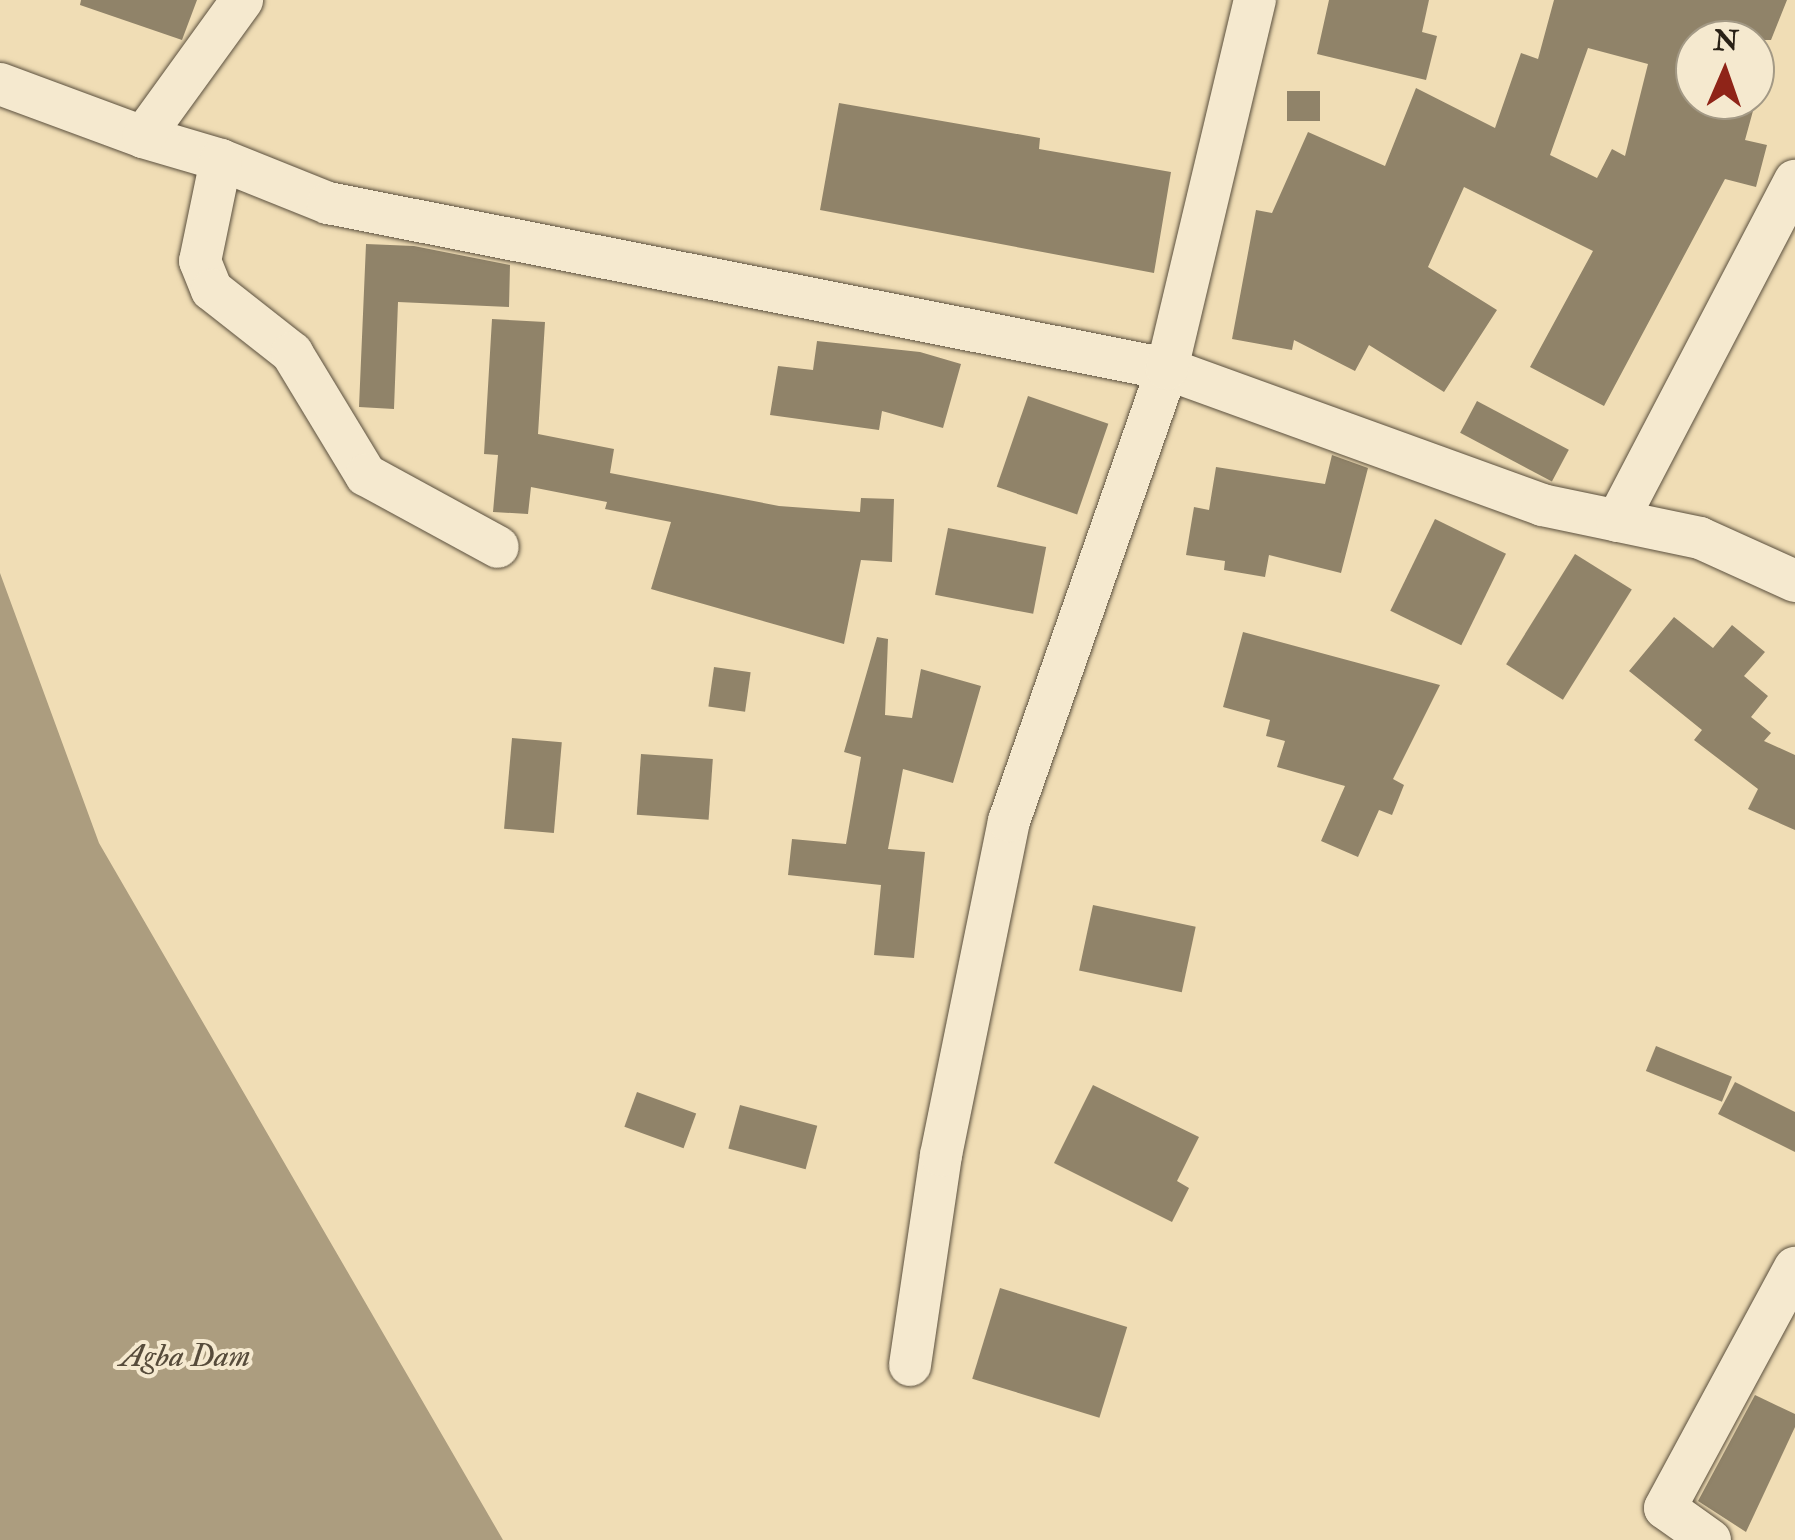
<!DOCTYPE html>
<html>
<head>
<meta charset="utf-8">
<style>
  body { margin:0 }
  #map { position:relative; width:1795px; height:1540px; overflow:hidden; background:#f0ddb5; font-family:"IM FELL Double Pica",serif }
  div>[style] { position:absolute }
  .water>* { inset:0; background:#ac9d7f }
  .building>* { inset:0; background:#908369; transform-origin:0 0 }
  .roads { filter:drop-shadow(0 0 2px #5b503e) drop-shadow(0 0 2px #5b503e) }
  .street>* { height:42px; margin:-21px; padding:0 21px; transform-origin:21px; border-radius:21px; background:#f5e9cf }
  span { translate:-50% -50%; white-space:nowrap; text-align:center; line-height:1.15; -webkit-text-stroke:8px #f5e9cf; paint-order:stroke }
  .water-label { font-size:32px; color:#574c3b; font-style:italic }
  .north { position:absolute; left:1675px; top:20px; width:100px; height:100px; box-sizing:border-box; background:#f5e9cf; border:2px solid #a39985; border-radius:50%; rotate:2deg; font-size:28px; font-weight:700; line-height:40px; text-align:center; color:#292116 }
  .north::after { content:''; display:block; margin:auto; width:35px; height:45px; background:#8f2418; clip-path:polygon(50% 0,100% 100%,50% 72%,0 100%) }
</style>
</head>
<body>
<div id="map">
  <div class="water">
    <div style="clip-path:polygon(0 573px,99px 843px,503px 1540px,0 1540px)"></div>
  </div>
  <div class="building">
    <div style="clip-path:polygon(81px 0,197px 0,182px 40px,80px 5px)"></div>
    <div style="clip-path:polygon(1329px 0,1429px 0,1422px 32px,1437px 36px,1426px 80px,1317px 54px)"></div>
    <div style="clip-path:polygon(evenodd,1554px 0,1787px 0,1771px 40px,1695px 40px,1695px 100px,1756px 100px,1745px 140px,1767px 145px,1756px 187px,1725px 179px,1604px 406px,1530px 367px,1593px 251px,1464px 187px,1428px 267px,1497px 310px,1444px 392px,1369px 345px,1355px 371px,1294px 340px,1292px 350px,1232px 339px,1256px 210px,1272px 213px,1308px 132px,1385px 166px,1416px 88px,1495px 128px,1521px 53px,1538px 59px,1554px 0,1588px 48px,1648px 64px,1625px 156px,1612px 149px,1597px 178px,1550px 155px,1588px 48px)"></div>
    <div style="left:1287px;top:91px;width:33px;height:30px"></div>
    <div style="clip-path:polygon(839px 103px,1040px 138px,1039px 149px,1171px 172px,1154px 273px,820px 210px)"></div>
    <div style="clip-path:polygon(366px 244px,414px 246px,510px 265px,509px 307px,398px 302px,394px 409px,359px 407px)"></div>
    <div style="clip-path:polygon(492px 319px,545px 322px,538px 434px,614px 449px,610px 473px,779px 506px,860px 512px,861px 498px,894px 499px,892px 562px,861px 560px,844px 644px,651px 589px,671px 522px,605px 509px,607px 502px,531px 487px,528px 514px,493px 512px,498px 455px,484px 454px)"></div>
    <div style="clip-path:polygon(817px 341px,920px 352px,961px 364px,943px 428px,882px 411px,879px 430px,770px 415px,778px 366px,813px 370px)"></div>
    <div style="left:1028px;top:396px;width:85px;height:96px;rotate:19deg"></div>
    <div style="left:1477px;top:401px;width:104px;height:36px;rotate:28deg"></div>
    <div style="clip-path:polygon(1332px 455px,1368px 468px,1341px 573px,1269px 555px,1265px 577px,1224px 570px,1225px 561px,1186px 555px,1194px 507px,1209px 510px,1216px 467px,1325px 484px)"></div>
    <div style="left:1435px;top:519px;width:79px;height:102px;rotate:26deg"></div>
    <div style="left:948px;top:528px;width:100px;height:68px;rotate:11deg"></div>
    <div style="left:1575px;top:554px;width:67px;height:130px;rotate:32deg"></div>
    <div style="clip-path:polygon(1674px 617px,1713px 648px,1732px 625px,1765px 652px,1744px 676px,1768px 696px,1751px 717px,1771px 733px,1764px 741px,1795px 755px,1795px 830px,1748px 809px,1758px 789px,1694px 740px,1702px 730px,1629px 671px)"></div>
    <div style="clip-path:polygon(1243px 632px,1440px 685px,1393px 779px,1404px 785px,1392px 815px,1379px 810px,1358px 857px,1321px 841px,1345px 786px,1277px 767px,1285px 741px,1266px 736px,1270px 720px,1223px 707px)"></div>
    <div style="clip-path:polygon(877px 637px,888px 639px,885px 715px,912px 718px,921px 669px,981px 686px,953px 783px,903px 769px,888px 849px,925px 852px,914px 958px,874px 955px,881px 885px,788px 875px,792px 839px,846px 844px,861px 757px,844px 752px)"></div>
    <div style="left:714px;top:667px;width:37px;height:40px;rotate:8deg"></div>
    <div style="left:512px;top:738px;width:50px;height:91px;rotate:5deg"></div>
    <div style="left:641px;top:754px;width:72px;height:61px;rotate:4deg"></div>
    <div style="left:1093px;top:905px;width:105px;height:67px;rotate:12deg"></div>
    <div style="left:1656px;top:1046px;width:82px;height:27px;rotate:22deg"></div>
    <div style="clip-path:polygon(1735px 1082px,1795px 1112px,1795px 1152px,1718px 1114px)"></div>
    <div style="clip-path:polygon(1093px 1085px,1199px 1137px,1177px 1181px,1189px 1188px,1172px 1222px,1054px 1163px)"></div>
    <div style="left:637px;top:1092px;width:63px;height:37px;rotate:20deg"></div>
    <div style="left:740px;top:1105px;width:80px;height:45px;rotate:15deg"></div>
    <div style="left:1000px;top:1288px;width:133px;height:95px;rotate:17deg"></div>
    <div style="clip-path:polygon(1755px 1395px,1795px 1414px,1795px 1427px,1746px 1532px,1698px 1501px)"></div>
  </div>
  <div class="roads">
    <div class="street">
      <div style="left:0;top:84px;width:153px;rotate:20.3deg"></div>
      <div style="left:143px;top:137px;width:81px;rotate:16.4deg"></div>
      <div style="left:221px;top:160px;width:115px;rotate:21.9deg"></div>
      <div style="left:328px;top:203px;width:855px;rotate:11.19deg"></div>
      <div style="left:1167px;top:369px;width:399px;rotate:19.9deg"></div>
      <div style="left:1542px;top:505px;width:161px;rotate:11.8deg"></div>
      <div style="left:1700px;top:538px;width:104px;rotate:24.4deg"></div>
      <div style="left:143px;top:137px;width:169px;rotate:-54.1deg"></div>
      <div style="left:221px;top:160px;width:103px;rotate:101.7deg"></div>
      <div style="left:200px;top:261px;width:31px;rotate:68deg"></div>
      <div style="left:212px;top:290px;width:102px;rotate:38.2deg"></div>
      <div style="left:292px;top:353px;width:143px;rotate:58.8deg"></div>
      <div style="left:366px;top:475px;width:150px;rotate:28.6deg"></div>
      <div style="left:1617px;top:521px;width:384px;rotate:-62.4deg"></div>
      <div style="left:910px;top:1365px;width:212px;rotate:-81.6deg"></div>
      <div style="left:941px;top:1155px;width:341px;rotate:-78.5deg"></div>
      <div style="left:1009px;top:821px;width:479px;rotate:-70.7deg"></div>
      <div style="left:1167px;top:369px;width:379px;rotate:-76.6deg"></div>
      <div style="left:1710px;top:1540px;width:55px;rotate:-144.6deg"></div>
      <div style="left:1665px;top:1508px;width:273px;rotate:-61.6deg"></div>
    </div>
  </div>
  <div class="water-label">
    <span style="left:185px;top:1356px">Agba Dam</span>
  </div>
  <div class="north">N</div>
</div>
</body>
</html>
